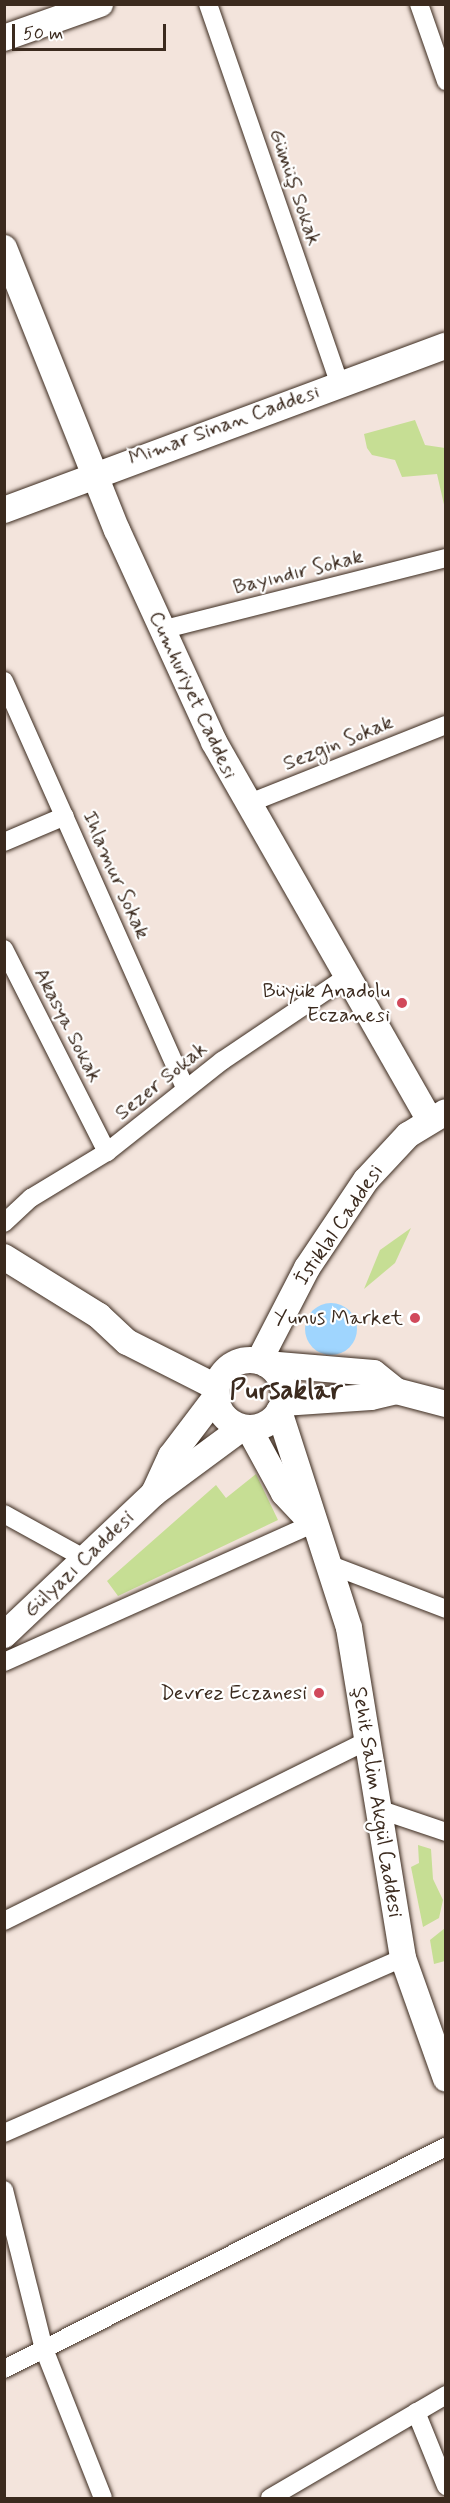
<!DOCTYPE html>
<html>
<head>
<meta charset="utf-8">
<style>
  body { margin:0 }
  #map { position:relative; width:450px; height:2503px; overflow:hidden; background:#f3e4dc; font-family:Mynerve,sans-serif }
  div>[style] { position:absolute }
  .green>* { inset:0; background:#c6de94 }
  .water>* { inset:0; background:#9fd5fe }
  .round { border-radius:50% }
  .roads { filter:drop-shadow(0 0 2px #3b2a1e) drop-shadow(0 0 2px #3b2a1e) }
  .street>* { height:18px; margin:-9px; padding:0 9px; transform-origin:9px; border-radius:9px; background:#fff }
  .secondary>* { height:26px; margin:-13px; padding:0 13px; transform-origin:13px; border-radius:13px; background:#fff }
  .secondary>.ring { margin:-13px; padding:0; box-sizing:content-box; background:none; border:26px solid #fff; border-radius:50% }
  .dots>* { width:16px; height:16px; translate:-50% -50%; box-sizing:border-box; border:3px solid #fff; border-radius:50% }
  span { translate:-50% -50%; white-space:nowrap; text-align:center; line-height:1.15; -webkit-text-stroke:4.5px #fff; paint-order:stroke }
  .street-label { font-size:21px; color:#3b2a1e }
  .poi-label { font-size:21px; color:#3b2a1e }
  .right { translate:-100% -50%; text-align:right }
  .district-label { font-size:27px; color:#3b2a1e; font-weight:700 }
  .frame { position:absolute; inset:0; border:6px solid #3b2a1e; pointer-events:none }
  .scale { position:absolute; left:12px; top:24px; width:154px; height:27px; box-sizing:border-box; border:3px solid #3b2a1e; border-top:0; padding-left:8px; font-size:18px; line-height:21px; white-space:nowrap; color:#3b2a1e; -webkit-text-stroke:4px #fff; paint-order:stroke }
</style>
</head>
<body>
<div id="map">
  <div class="green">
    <div style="clip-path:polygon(415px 420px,425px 445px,445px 448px,445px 509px,437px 474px,402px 477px,395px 460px,372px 455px,367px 448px,364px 434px)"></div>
    <div style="clip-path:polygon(411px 1228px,395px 1263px,364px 1289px,380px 1250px)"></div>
    <div style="clip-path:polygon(256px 1474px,278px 1520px,118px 1596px,107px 1581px,216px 1485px,226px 1498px)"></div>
    <div style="clip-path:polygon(418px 1845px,431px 1849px,433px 1879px,443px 1900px,439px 1918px,423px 1927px,411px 1867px,419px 1863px)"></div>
    <div style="clip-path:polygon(445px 1928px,445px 1961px,434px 1964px,430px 1940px)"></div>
  </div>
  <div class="water">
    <div class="round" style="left:305px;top:1303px;width:52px;height:52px"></div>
  </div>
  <div class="roads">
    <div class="street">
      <div style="left:208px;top:4px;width:401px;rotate:70.9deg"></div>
      <div style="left:419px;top:4px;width:82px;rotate:70.7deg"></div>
      <div style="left:161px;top:630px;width:294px;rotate:-14.2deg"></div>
      <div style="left:4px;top:681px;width:445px;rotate:66deg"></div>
      <div style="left:247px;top:804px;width:214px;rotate:-21.7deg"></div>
      <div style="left:4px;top:842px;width:66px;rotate:-23.1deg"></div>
      <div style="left:4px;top:949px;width:228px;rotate:63.1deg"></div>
      <div style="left:4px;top:1223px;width:37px;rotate:-43deg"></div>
      <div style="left:31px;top:1198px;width:89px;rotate:-31.2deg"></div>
      <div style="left:107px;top:1152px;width:147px;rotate:-38.4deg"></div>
      <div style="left:222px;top:1061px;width:152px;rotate:-34deg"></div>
      <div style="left:4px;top:1514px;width:89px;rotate:28.9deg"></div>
      <div style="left:331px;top:1565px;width:123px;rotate:20.9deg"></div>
      <div style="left:4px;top:1662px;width:338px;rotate:-24.1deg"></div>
      <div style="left:381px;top:1810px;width:69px;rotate:18.7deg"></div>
      <div style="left:4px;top:1921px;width:407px;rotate:-26.4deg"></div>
      <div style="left:4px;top:2133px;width:436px;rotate:-23.7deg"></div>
      <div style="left:4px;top:2190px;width:164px;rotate:75.9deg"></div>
      <div style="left:44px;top:2349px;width:160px;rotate:68.4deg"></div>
      <div style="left:4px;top:2369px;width:495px;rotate:-26.7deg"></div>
      <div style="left:416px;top:2412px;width:80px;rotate:67.9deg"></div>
      <div style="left:270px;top:2498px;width:204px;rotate:-30.3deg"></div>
    </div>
    <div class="secondary">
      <div style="left:4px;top:38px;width:102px;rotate:-19.5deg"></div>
      <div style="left:4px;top:248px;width:304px;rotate:68.2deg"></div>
      <div style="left:117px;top:530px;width:233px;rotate:65.4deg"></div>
      <div style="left:214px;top:742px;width:434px;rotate:60.3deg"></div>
      <div style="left:4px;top:510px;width:471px;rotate:-20.4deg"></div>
      <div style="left:4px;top:1257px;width:112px;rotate:31.8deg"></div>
      <div style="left:99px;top:1316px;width:38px;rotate:43deg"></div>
      <div style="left:127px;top:1342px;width:100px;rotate:26.8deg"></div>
      <div class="ring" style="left:216px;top:1360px;width:42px;height:42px"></div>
      <div style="left:259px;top:1361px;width:105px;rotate:-62.7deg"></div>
      <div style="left:307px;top:1268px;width:106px;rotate:-56.2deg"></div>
      <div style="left:366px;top:1180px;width:62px;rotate:-47deg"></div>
      <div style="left:408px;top:1135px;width:44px;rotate:-31.2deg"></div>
      <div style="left:266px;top:1364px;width:108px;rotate:4.8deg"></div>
      <div style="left:374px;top:1373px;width:28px;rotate:39deg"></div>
      <div style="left:396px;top:1391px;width:52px;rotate:14.6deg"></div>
      <div style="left:283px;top:1403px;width:88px;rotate:-3.9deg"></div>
      <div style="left:371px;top:1397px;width:26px;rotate:-13deg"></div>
      <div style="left:279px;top:1411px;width:228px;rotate:72.1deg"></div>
      <div style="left:349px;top:1628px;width:334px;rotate:80.7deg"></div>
      <div style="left:403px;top:1958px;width:128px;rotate:70.4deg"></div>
      <div style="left:249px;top:1429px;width:73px;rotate:61.3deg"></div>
      <div style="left:284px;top:1493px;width:42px;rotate:46.9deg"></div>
      <div style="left:154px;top:1493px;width:41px;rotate:-65.3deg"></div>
      <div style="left:171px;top:1456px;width:73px;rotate:-52.8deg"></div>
      <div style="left:4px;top:1635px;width:207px;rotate:-43.4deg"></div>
      <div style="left:154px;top:1493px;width:109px;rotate:-36.5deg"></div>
    </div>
  </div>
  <div class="dots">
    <div style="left:402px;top:1003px;background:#d1495b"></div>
    <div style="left:415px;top:1318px;background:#d1495b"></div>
    <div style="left:319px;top:1693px;background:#d1495b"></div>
  </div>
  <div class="street-label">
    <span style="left:295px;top:187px;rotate:71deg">Gümüş Sokak</span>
    <span style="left:224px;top:425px;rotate:-20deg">Mimar Sinan Caddesi</span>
    <span style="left:298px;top:572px;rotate:-14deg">Bayındır Sokak</span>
    <span style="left:193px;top:695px;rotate:65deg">Cumhuriyet Caddesi</span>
    <span style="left:338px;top:743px;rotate:-22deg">Sezgin Sokak</span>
    <span style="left:116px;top:875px;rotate:66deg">Ihlamur Sokak</span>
    <span style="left:68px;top:1025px;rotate:63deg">Akasya Sokak</span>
    <span style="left:161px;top:1081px;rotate:-39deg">Sezer Sokak</span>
    <span style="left:339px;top:1225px;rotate:-56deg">İstiklal Caddesi</span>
    <span style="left:79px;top:1564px;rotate:-44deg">Gülyazı Caddesi</span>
    <span style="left:377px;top:1802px;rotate:81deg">Şehit Salim Akgül Caddesi</span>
  </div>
  <div class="poi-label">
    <span class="right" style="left:390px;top:1003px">Büyük Anadolu<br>Eczanesi</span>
    <span class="right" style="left:403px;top:1318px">Yunus Market</span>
    <span class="right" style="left:307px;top:1693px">Devrez Eczanesi</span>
  </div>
  <div class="district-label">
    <span style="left:286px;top:1391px">Pursaklar</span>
  </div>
  <div class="frame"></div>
  <div class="scale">50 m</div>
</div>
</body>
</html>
